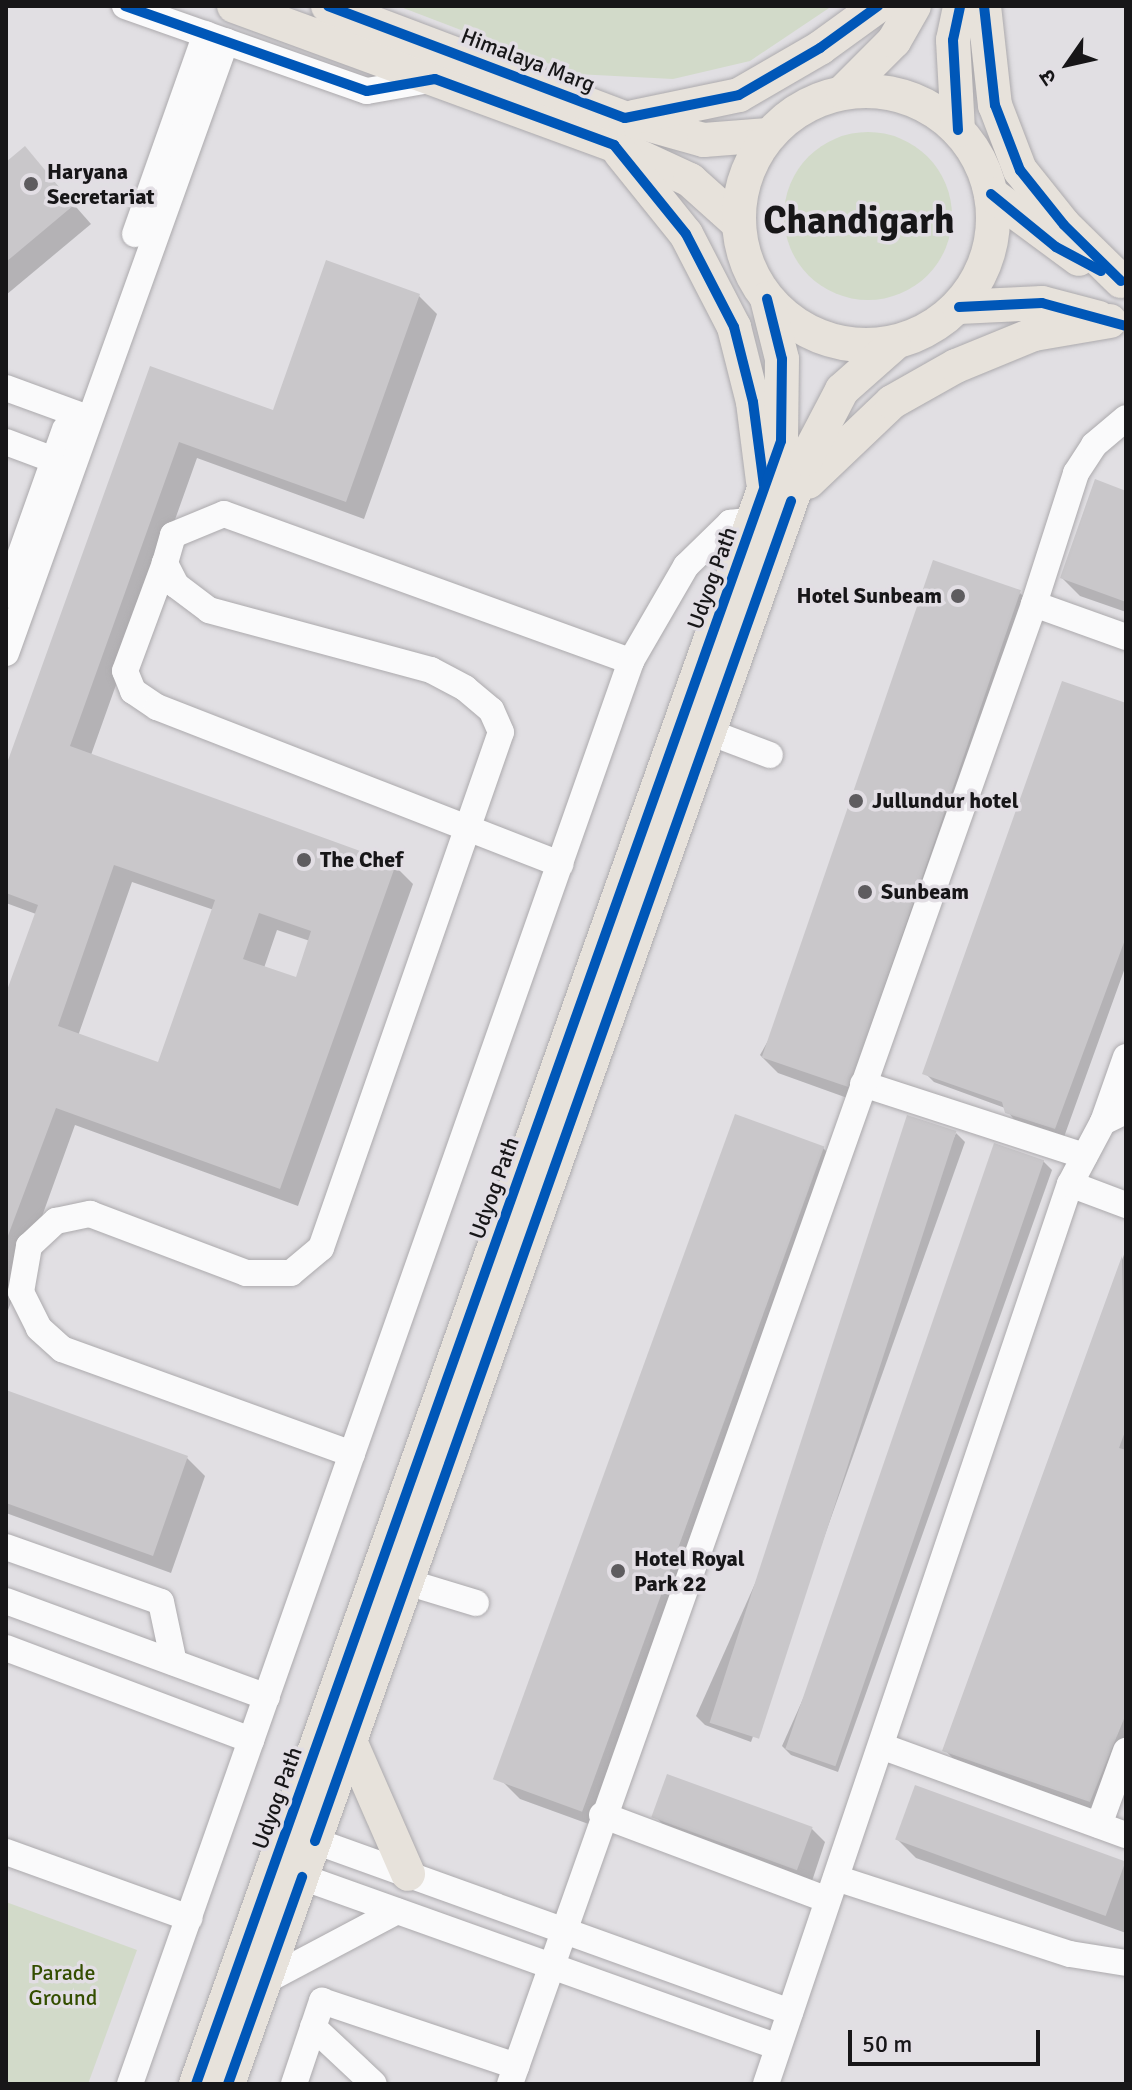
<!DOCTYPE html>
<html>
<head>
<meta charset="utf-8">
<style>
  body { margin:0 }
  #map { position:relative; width:1132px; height:2090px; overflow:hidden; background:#e1dfe3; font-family:Signika,"Noto Sans Devanagari",sans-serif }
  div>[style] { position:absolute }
  .green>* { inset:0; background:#d2dac9 }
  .round { border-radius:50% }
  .shadow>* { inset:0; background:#0003 }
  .building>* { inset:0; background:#c9c7ca; transform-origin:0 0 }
  .roads { filter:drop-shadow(0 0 2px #acaaad) drop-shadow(0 0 2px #acaaad) }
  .minor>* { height:26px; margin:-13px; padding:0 13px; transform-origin:13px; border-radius:13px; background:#fafafb }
  .major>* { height:34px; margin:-17px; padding:0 17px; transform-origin:17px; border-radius:17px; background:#e7e2db }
  .major>.ring { margin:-17px; padding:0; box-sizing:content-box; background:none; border:34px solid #e7e2db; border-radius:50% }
  .cycleway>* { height:10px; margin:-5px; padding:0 5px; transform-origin:5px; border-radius:5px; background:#0057b8 }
  .dots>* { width:22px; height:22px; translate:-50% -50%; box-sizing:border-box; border:4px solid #e2dee4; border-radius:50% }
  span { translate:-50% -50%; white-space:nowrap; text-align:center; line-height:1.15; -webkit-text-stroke:7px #e2dee4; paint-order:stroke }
  .street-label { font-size:22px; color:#171618 }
  .poi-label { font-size:22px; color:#171618; font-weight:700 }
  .left { translate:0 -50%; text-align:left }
  .right { translate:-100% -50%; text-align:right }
  .park-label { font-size:22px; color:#344e00 }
  .town-label { font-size:38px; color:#171618; font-weight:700 }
  .frame { position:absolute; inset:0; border:8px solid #171618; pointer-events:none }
  .north { position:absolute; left:1028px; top:24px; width:80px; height:80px; -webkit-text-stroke:6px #e2dee4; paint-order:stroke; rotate:236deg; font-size:22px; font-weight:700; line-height:32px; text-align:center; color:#171618 }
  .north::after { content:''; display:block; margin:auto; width:28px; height:36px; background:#171618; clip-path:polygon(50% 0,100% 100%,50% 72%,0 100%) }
  .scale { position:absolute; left:848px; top:2030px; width:192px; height:36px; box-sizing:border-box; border:4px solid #171618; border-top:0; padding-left:10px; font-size:24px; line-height:28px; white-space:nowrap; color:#171618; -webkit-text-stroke:6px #e2dee4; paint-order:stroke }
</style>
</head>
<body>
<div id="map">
  <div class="green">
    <div style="clip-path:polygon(398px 6px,832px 6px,750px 61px,673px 79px,576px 74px)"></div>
    <div class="round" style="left:784px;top:132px;width:168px;height:168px"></div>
    <div style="clip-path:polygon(6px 1902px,137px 1950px,88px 2084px,6px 2084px)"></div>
  </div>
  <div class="shadow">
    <div style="clip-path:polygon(25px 149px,91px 224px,6px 295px,6px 165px)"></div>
    <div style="clip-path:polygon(evenodd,419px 296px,437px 314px,364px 519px,197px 458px,91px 755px,395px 866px,413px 884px,298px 1206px,75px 1125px,6px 1316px,6px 999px,36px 914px,6px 903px,6px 772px,151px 368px,274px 413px,419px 296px,132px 882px,214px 910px,160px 1064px,78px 1036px,132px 882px,419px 296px,277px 930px,310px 941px,297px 980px,264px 968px,277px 930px)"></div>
    <div style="clip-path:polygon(1126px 493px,1126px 612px,1080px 596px,1062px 578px)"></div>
    <div style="clip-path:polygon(1020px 593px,1038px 611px,864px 1104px,778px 1073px,760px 1055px)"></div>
    <div style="clip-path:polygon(1126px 707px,1126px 965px,1064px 1137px,1016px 1122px,1005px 1108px,934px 1082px,925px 1073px)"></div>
    <div style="clip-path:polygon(956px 1133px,965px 1142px,751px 1742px,705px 1725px,696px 1716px)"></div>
    <div style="clip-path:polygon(823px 1148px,841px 1166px,605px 1830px,520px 1799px,502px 1781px)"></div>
    <div style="clip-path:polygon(1043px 1161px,1052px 1170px,838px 1772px,791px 1755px,782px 1746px)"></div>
    <div style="clip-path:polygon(1126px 1249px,1126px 1769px,1108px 1818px,962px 1768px,945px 1750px)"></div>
    <div style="clip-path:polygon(6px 1392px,187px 1458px,205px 1476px,171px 1573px,6px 1513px)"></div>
    <div style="clip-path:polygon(655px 1816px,812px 1829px,825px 1842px,811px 1884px,668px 1830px)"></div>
    <div style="clip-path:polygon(898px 1840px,1126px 1863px,1126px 1933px,916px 1858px)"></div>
  </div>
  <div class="building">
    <div style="clip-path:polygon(25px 146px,74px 205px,6px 262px,6px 162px)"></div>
    <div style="clip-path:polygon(evenodd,326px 260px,420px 294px,346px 502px,179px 442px,70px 746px,396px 864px,280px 1189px,56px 1108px,6px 1241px,6px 993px,38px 905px,6px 893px,6px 766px,150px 366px,273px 410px,326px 260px,114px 865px,215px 900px,158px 1062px,58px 1026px,114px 865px,326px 260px,259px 913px,311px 931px,296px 977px,243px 959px,259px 913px)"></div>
    <div style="clip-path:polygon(1095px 479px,1126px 491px,1126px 602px,1060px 578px)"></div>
    <div style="left:933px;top:560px;width:93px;height:526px;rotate:19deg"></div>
    <div style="clip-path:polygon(1062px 681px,1126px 703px,1126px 937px,1055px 1129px,1005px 1113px,1002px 1102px,922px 1074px)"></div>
    <div style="left:735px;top:1114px;width:95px;height:708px;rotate:20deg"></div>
    <div style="left:907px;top:1115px;width:52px;height:639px;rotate:18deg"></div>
    <div style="left:994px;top:1143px;width:53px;height:641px;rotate:19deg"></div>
    <div style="clip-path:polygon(1122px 1256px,1126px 1429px,1119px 1448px,1126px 1450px,1126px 1714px,1090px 1802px,942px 1751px)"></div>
    <div style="clip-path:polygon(6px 1390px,188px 1456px,153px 1556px,6px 1503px)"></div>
    <div style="left:667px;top:1774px;width:155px;height:46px;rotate:20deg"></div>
    <div style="left:915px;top:1785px;width:224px;height:58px;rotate:20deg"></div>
  </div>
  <div class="roads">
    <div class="minor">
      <div style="left:125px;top:6px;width:256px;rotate:19.4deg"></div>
      <div style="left:367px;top:91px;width:69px;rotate:-10deg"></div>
      <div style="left:135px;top:234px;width:212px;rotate:-70.5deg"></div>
      <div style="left:6px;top:388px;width:87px;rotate:20.1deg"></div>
      <div style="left:6px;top:442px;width:68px;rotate:20.6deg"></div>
      <div style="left:165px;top:563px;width:115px;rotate:110.3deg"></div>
      <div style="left:125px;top:671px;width:22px;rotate:68deg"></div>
      <div style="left:133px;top:691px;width:29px;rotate:34deg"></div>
      <div style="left:157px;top:707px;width:433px;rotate:21.3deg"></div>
      <div style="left:6px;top:595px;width:176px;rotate:-70.4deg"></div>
      <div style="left:1034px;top:604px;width:98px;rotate:19.7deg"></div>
      <div style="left:6px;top:653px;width:650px;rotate:-70.23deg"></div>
      <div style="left:709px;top:732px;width:65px;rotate:20.7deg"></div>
      <div style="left:863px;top:1084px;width:233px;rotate:18deg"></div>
      <div style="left:1103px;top:1122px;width:69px;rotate:-70.5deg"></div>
      <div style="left:1070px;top:1184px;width:60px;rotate:20.6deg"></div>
      <div style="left:352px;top:1454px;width:308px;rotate:-160.1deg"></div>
      <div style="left:62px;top:1349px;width:31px;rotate:-138deg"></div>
      <div style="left:39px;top:1328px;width:40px;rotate:-116.6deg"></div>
      <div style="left:21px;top:1292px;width:47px;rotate:-80.1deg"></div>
      <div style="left:29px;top:1246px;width:37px;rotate:-43deg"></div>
      <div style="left:56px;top:1221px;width:35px;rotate:-12deg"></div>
      <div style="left:90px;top:1214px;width:167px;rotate:20.7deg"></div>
      <div style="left:246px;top:1273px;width:45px"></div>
      <div style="left:291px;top:1273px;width:39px;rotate:-40deg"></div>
      <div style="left:321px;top:1248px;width:546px;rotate:-70.77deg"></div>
      <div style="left:501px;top:732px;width:24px;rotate:-114deg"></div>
      <div style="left:491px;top:710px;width:34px;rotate:-140deg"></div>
      <div style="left:465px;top:688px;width:38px;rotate:-152deg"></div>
      <div style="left:431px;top:670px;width:230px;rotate:-164.9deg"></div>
      <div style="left:209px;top:610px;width:41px;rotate:-142.9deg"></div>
      <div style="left:176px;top:585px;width:25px;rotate:-117deg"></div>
      <div style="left:165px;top:563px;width:29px;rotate:-74deg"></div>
      <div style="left:173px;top:535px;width:55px;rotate:-22.4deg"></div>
      <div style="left:224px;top:514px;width:433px;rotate:19.9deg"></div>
      <div style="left:6px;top:1547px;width:164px;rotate:19.5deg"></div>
      <div style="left:161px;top:1602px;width:62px;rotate:78deg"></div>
      <div style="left:407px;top:1582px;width:72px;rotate:16.9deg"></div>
      <div style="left:6px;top:1601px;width:278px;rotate:20.2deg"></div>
      <div style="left:6px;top:1648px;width:262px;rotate:20.6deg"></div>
      <div style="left:881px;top:1746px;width:261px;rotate:20deg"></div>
      <div style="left:602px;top:1815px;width:241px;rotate:20.6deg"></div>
      <div style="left:1099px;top:1825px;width:79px;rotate:-70deg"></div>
      <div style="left:315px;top:1841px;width:505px;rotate:19.8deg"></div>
      <div style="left:6px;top:1852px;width:195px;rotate:19.8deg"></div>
      <div style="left:302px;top:1877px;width:505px;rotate:19.65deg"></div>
      <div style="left:836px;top:1878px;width:246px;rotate:18deg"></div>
      <div style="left:1070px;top:1954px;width:57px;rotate:9.1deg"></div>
      <div style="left:265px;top:1981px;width:149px;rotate:-27.9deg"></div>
      <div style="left:313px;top:2027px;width:83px;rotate:43.1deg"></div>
      <div style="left:130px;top:2084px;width:1509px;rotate:-70.6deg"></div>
      <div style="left:631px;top:661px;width:110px;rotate:-59.9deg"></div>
      <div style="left:686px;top:566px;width:62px;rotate:-44.3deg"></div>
      <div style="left:730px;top:523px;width:24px;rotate:-7deg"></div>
      <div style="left:294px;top:2084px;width:88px;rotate:-71.4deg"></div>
      <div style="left:322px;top:2001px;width:205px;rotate:18.5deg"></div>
      <div style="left:510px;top:2084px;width:1570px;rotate:-70.5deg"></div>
      <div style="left:1034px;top:604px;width:138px;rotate:-72.2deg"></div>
      <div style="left:1076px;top:473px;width:33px;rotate:-57deg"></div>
      <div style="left:1094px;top:445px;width:42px;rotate:-40.2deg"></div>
      <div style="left:766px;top:2084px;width:950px;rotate:-71.34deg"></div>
      <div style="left:1070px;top:1184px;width:70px;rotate:-62deg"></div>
      <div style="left:1103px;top:1122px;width:25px;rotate:-26deg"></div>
    </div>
    <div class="major">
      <div style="left:234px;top:6px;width:405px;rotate:20.1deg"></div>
      <div style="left:614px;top:145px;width:84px;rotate:24.7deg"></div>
      <div style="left:690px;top:180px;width:64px;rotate:41.9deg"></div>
      <div style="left:328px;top:6px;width:317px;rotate:20.7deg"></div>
      <div style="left:625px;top:118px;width:82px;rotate:15.6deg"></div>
      <div style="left:704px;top:140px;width:64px;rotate:-4.5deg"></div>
      <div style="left:984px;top:6px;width:100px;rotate:83.7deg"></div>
      <div style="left:995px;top:105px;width:70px;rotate:69deg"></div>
      <div style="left:1020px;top:170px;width:70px;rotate:51.3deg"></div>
      <div style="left:1064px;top:225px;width:80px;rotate:44.5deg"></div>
      <div class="ring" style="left:739px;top:91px;width:220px;height:220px"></div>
      <div style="left:843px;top:92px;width:72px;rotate:-45deg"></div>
      <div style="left:894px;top:41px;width:40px;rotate:-60.3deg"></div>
      <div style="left:634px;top:117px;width:107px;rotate:-11.8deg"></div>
      <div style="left:739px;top:95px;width:94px;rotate:-30.1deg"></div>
      <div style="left:820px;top:48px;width:72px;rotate:-35.9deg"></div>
      <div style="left:958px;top:130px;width:90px;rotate:-93.2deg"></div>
      <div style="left:953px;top:40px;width:35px;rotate:-78deg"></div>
      <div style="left:620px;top:152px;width:105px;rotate:51.2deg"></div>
      <div style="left:686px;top:234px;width:105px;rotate:62.7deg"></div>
      <div style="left:734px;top:327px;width:77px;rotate:75.8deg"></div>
      <div style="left:753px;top:402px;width:80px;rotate:82.8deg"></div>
      <div style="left:991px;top:194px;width:109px;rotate:36.5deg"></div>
      <div style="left:959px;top:307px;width:83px;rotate:-2.8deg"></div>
      <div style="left:1042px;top:303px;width:59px;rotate:14.7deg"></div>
      <div style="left:808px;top:482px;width:116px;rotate:-43.6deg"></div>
      <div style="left:892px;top:402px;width:73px;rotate:-29.4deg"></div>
      <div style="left:956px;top:366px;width:84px;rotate:-22.3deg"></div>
      <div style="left:1034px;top:334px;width:77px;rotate:-9.7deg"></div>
      <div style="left:350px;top:1741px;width:145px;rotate:66.4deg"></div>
      <div style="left:196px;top:2084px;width:1744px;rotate:-70.4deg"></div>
      <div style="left:781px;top:441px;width:82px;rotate:-89.3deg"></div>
      <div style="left:782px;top:359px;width:62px;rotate:-104deg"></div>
      <div style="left:228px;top:2084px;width:1725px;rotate:-70.42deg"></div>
      <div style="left:806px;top:459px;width:78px;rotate:-62.4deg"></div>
      <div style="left:842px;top:390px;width:69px;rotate:-41.5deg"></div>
    </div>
  </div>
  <div class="cycleway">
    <div style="left:125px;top:6px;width:256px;rotate:19.4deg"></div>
    <div style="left:367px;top:91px;width:69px;rotate:-10deg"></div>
    <div style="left:435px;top:79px;width:191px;rotate:20.2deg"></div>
    <div style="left:614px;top:145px;width:114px;rotate:51deg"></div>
    <div style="left:686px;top:234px;width:105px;rotate:62.7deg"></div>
    <div style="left:734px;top:327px;width:77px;rotate:75.8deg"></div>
    <div style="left:753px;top:402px;width:84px;rotate:82.5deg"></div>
    <div style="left:328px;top:6px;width:317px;rotate:20.7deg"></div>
    <div style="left:625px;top:118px;width:116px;rotate:-11.4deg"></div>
    <div style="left:739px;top:95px;width:94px;rotate:-30.1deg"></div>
    <div style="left:820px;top:48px;width:72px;rotate:-35.9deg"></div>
    <div style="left:984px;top:6px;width:100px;rotate:83.7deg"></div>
    <div style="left:995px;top:105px;width:70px;rotate:69deg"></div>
    <div style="left:1020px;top:170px;width:70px;rotate:51.3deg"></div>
    <div style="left:1064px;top:225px;width:80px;rotate:44.5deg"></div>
    <div style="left:958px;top:130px;width:90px;rotate:-93.2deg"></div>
    <div style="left:953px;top:40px;width:35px;rotate:-78deg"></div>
    <div style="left:991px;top:194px;width:84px;rotate:39.2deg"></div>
    <div style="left:1056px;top:247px;width:51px;rotate:28.1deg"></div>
    <div style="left:959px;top:307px;width:83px;rotate:-2.8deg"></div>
    <div style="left:1042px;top:303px;width:87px;rotate:15.3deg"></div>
    <div style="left:315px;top:1841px;width:1422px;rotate:-70.44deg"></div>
    <div style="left:196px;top:2084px;width:1744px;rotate:-70.4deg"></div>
    <div style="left:781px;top:441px;width:82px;rotate:-89.3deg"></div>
    <div style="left:782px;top:359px;width:62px;rotate:-104deg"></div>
    <div style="left:228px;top:2084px;width:220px;rotate:-70.3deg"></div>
  </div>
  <div class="dots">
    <div style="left:31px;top:184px;background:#5e5c5f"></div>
    <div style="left:958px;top:596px;background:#5e5c5f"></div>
    <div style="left:856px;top:801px;background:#5e5c5f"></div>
    <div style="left:304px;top:860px;background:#5e5c5f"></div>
    <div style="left:865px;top:892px;background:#5e5c5f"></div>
    <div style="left:618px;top:1571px;background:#5e5c5f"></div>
  </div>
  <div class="street-label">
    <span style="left:528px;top:60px;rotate:21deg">Himalaya Marg</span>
    <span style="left:712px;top:578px;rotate:-70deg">Udyog Path</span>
    <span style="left:494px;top:1188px;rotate:-70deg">Udyog Path</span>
    <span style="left:277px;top:1798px;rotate:-70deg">Udyog Path</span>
  </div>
  <div class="poi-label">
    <span class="left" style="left:47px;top:184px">Haryana<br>Secretariat</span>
    <span class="right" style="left:942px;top:596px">Hotel Sunbeam</span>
    <span class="left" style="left:872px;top:801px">Jullundur hotel</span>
    <span class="left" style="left:320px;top:860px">The Chef</span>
    <span class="left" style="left:881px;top:892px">Sunbeam</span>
    <span class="left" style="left:634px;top:1571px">Hotel Royal<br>Park 22</span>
  </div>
  <div class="park-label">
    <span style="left:63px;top:1985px">Parade<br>Ground</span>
  </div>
  <div class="town-label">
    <span style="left:859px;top:221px">Chandigarh</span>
  </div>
  <div class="frame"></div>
  <div class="north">उ</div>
  <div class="scale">50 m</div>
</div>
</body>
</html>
